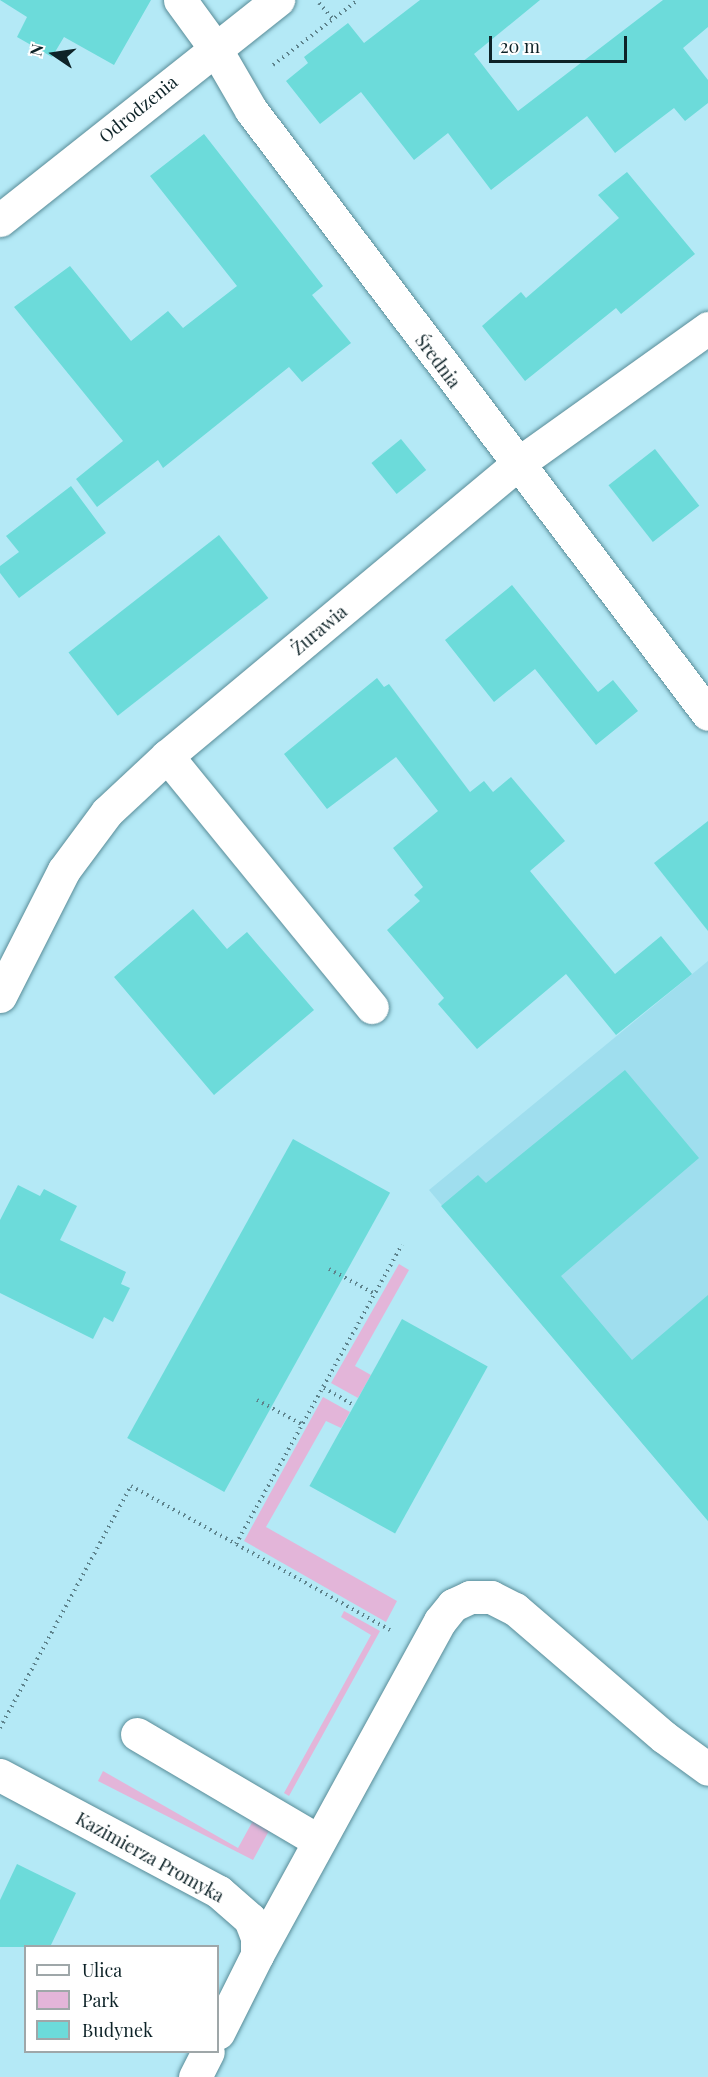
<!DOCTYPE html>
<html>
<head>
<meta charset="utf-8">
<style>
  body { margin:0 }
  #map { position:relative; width:708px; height:2077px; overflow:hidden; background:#b4e9f6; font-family:"Playfair Display",serif }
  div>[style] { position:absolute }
  .built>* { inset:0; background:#9fdeee }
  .green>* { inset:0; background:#e3b5d9 }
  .building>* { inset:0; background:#6cdbda; transform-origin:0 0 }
  .path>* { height:4px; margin-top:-2px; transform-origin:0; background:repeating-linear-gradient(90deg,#5e838c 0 1.5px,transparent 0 6px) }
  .roads { filter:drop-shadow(0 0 2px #598c98) drop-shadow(0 0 2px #598c98) }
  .minor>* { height:33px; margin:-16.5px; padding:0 16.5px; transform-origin:16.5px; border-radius:16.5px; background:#fff }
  span { translate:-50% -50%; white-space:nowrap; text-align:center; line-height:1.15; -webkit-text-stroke:4.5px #fff; paint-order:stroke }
  .street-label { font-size:18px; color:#0e2328 }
  .legend { position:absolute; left:24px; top:1945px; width:195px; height:108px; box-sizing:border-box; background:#fff; border:2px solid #9fa7a9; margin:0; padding:8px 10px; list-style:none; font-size:18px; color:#0e2328 }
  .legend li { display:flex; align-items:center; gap:12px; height:30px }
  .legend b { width:30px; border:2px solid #9fa7a9 }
  .north { position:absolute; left:24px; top:24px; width:60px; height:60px; -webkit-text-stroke:4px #fff; paint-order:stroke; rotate:283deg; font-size:16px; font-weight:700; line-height:24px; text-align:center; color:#0e2328 }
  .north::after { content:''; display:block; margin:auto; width:21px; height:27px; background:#0e2328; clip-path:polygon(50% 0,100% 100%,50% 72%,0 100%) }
  .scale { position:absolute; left:489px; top:36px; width:138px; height:27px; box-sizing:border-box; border:3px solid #0e2328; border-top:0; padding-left:8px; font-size:18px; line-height:21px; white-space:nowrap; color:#0e2328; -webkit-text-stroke:4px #fff; paint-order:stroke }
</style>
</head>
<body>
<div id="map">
  <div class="built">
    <div style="clip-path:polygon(708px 961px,708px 1521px,429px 1190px)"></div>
  </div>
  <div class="green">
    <div style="clip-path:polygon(399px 1264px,409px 1270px,355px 1366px,371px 1375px,358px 1398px,331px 1383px)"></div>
    <div style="clip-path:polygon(323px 1397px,350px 1412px,341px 1428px,326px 1421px,266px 1527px,397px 1601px,386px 1622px,244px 1541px)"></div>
    <div style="clip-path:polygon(344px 1611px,380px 1631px,289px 1796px,284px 1793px,371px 1635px,341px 1617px)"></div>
    <div style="clip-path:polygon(103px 1771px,238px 1848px,255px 1817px,271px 1827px,253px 1860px,98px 1781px)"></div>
  </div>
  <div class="building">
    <div style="clip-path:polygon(0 0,151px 0,114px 65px,64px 37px,52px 57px,17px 37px,27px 17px)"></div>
    <div style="clip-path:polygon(420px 0,540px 0,474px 54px,518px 111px,663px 0,708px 0,708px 27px,683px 48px,708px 80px,708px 103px,685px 121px,674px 108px,615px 153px,587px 116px,491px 190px,448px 133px,414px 160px,361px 92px,320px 124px,286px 81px,308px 63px,304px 57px,348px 23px,364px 43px)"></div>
    <div style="clip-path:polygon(204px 134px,323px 286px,312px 295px,351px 343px,302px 382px,289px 367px,163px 468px,158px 460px,97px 507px,76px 479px,123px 441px,14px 307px,70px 266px,131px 341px,168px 311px,183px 328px,237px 286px,150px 176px)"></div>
    <div style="clip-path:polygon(627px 172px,695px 254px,621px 314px,616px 308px,525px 381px,482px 326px,521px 292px,526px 298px,619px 218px,598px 195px)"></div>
    <div style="left:401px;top:439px;width:40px;height:38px;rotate:51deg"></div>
    <div style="left:655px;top:449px;width:72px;height:59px;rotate:52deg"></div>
    <div style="clip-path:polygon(71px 486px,106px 533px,19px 598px,0 573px,0 566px,19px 552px,6px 536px)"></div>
    <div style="left:219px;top:535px;width:80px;height:191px;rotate:52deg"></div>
    <div style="clip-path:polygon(512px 585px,598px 692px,613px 680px,638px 711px,596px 745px,535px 669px,494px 702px,445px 640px)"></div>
    <div style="clip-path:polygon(377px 678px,384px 687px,389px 684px,470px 792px,484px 781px,493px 792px,511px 777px,565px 841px,530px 871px,615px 974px,661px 936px,692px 974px,616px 1035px,566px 974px,477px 1049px,438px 1004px,444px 998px,387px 930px,420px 901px,414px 895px,423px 887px,393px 848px,438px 811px,396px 757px,327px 809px,284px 754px)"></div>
    <div style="clip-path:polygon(708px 821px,708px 931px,654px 863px)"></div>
    <div style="clip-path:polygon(193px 909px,227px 949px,247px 932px,314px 1010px,214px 1095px,114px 977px)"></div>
    <div style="clip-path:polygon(625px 1070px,699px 1158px,561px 1276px,632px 1360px,708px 1295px,708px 1521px,441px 1206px,478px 1175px,486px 1183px)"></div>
    <div style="left:293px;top:1139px;width:111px;height:342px;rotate:29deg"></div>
    <div style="clip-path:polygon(18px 1185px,40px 1196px,44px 1189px,77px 1206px,60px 1240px,126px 1272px,121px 1284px,130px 1288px,113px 1322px,104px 1317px,93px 1339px,0 1293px,0 1220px)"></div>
    <div style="left:402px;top:1319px;width:98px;height:191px;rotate:29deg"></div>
    <div style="clip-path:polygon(17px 1864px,76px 1893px,50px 1947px,0 1947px,0 1900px)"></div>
  </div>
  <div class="path">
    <div style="left:319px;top:3px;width:21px;rotate:49deg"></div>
    <div style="left:273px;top:65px;width:107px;rotate:-37.4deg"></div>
    <div style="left:329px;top:1269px;width:52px;rotate:28.5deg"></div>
    <div style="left:324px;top:1388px;width:34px;rotate:30deg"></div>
    <div style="left:257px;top:1400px;width:52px;rotate:28.5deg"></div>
    <div style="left:390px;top:1630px;width:176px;rotate:-150.8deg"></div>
    <div style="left:236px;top:1544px;width:342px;rotate:-61deg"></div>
    <div style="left:0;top:1728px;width:275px;rotate:-61.6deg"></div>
    <div style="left:131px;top:1486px;width:120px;rotate:28.9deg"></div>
  </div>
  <div class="roads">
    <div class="minor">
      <div style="left:180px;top:0;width:59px;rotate:53.9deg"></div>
      <div style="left:215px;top:48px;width:72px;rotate:59.9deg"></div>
      <div style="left:251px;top:110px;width:757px;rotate:52.89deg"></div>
      <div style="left:0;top:220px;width:355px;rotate:-38.4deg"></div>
      <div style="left:167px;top:756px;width:324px;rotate:50.8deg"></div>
      <div style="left:0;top:996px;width:141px;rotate:-63.1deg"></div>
      <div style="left:64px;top:870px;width:72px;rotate:-53.4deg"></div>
      <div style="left:107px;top:812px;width:82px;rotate:-43deg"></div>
      <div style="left:167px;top:756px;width:454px;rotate:-39.8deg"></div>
      <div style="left:516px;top:465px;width:236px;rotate:-35.5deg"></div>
      <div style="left:137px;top:1734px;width:211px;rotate:30.5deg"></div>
      <div style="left:0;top:1775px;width:248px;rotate:28.1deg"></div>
      <div style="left:219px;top:1892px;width:41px;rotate:41.1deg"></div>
      <div style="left:250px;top:1919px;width:19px;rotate:69deg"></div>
      <div style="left:257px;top:1937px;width:18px;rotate:90deg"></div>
      <div style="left:257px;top:1955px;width:87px;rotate:116.6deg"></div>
      <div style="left:257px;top:1955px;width:381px;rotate:-61.3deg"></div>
      <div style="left:440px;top:1621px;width:21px;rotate:-51deg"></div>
      <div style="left:453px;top:1605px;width:19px;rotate:-25deg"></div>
      <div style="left:470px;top:1597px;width:21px"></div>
      <div style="left:491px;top:1597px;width:27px;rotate:27deg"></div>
      <div style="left:515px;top:1609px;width:196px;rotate:40.7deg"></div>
      <div style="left:664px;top:1737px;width:54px;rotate:36deg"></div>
      <div style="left:195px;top:2077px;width:28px;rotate:-63deg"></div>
    </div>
  </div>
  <div class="street-label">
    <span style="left:138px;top:109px;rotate:-39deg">Odrodzenia</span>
    <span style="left:438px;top:361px;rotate:53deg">Średnia</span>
    <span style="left:319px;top:630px;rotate:-40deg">Żurawia</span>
    <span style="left:150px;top:1857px;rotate:29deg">Kazimierza Promyka</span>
  </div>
  <ul class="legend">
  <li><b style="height:8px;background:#fff"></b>Ulica</li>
  <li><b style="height:16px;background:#e3b5d9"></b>Park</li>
  <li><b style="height:16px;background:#6cdbda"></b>Budynek</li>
  </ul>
  <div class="north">N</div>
  <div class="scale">20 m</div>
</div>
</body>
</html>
